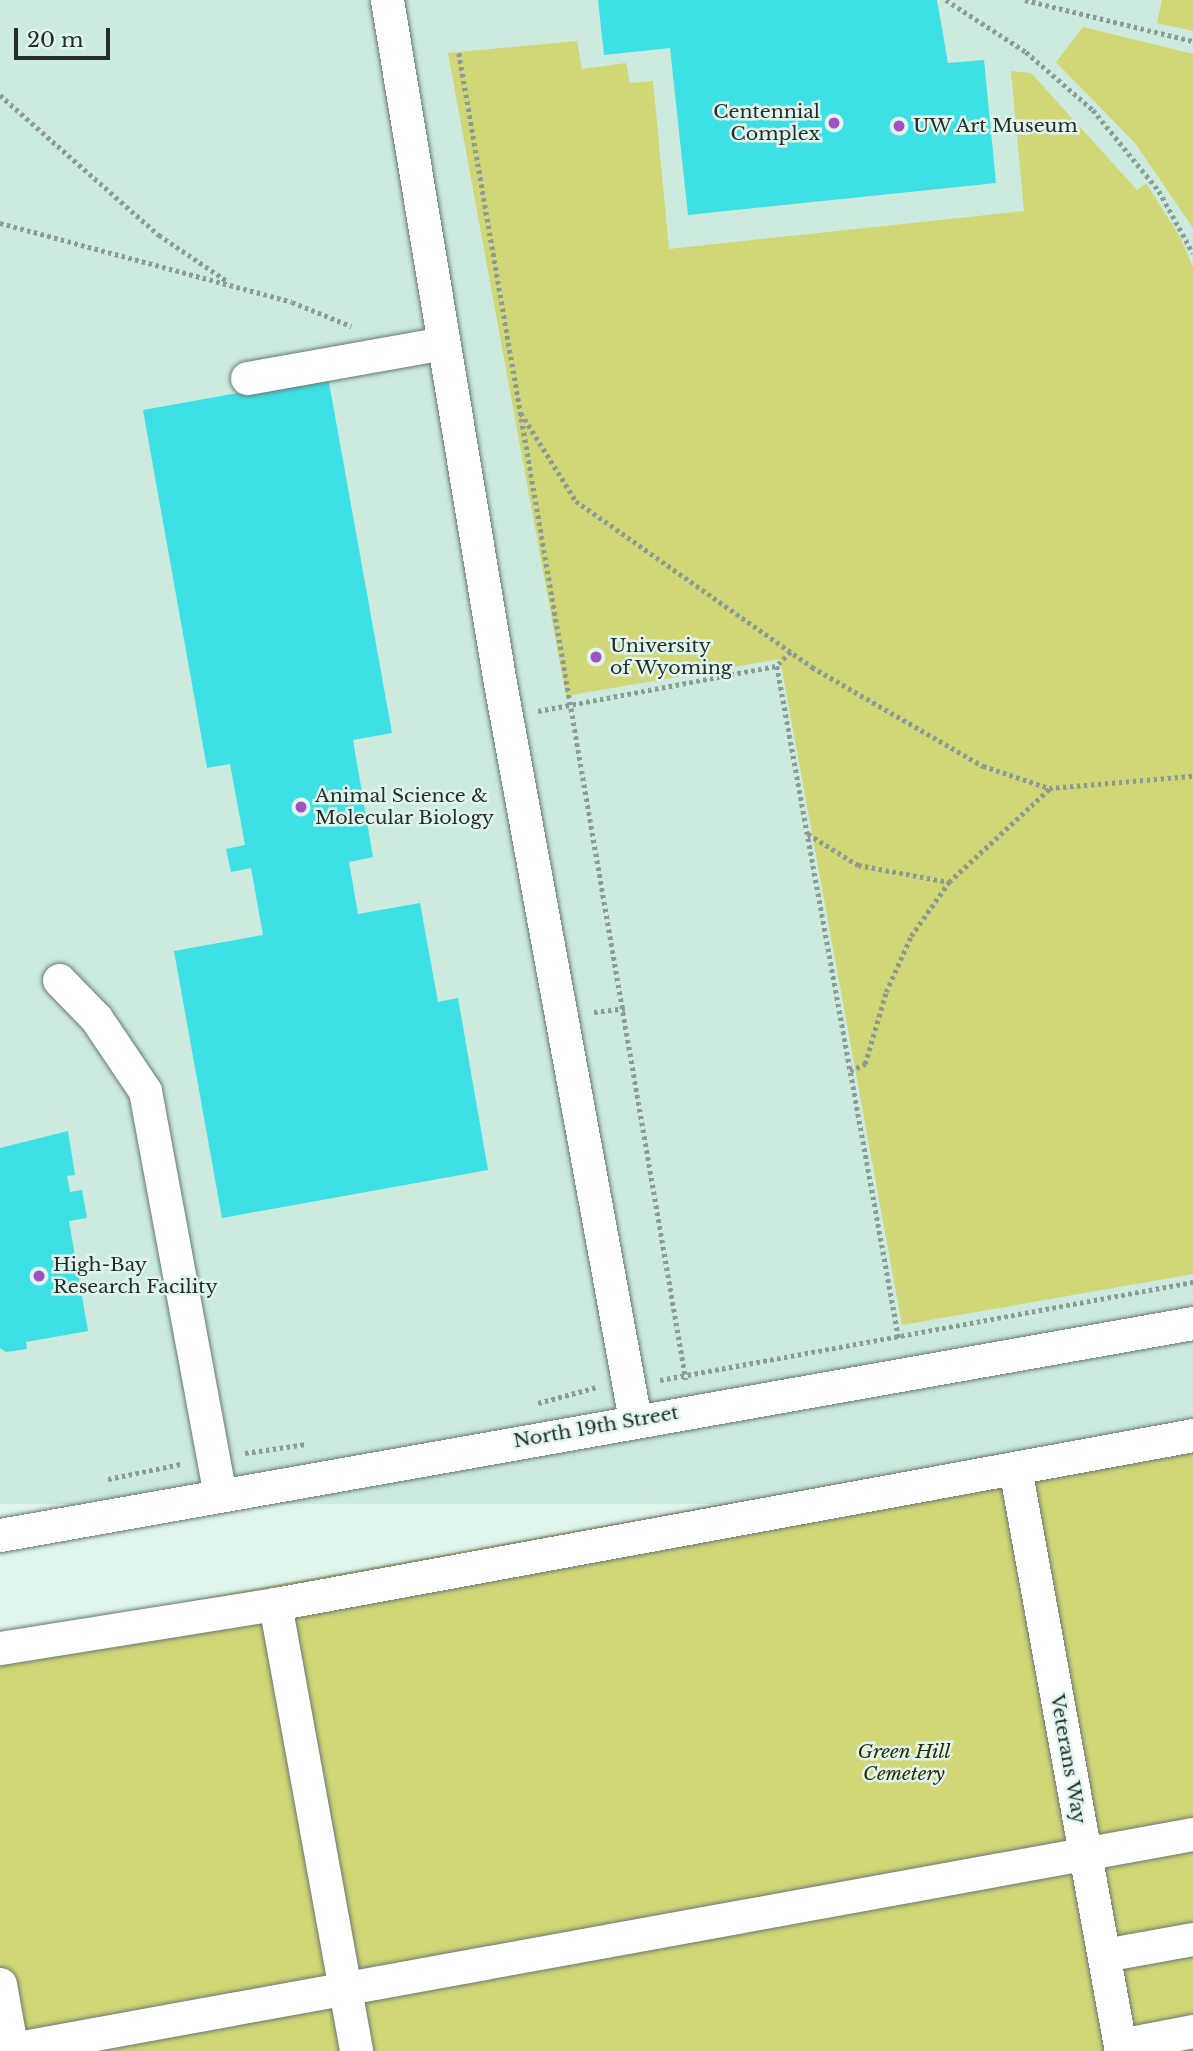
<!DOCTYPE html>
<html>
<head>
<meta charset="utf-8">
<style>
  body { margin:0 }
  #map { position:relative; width:1193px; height:2051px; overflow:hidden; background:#e0f6ed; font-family:"Libre Baskerville",serif }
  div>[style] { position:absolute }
  .built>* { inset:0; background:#cceade; transform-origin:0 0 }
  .green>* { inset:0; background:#d1d676 }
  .building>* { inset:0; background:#3ce0e5 }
  .path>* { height:4.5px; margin-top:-2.25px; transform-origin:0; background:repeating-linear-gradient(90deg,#8b9b95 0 3.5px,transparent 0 7px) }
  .roads { filter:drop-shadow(0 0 2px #667971) drop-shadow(0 0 2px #667971) }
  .minor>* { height:33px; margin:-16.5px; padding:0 16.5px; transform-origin:16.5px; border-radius:16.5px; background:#fff }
  .dots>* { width:19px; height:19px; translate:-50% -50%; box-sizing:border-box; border:4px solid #e0f6ed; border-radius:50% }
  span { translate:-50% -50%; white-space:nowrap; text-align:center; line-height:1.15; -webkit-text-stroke:5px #e0f6ed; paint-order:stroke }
  .poi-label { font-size:19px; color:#252d2a }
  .right { translate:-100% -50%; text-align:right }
  .left { translate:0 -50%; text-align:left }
  .street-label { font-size:19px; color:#252d2a }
  .park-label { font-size:19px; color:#2b2c00; font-style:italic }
  .scale { position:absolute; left:14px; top:28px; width:96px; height:32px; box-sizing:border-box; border:4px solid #252d2a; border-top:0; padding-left:9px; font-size:21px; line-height:24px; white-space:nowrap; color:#252d2a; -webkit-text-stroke:5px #e0f6ed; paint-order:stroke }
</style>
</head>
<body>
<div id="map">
  <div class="built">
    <div style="left:0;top:0;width:1193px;height:1504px"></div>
  </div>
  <div class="green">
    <div style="clip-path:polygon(1162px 0,1193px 0,1193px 31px,1157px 23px)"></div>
    <div style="clip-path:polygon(1083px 27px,1193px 54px,1193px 228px,1135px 143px,1056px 62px)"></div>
    <div style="clip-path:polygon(577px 41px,582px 69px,626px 63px,630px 83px,653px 81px,669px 249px,1024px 211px,1011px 71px,1031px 73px,1137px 190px,1146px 183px,1180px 237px,1193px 267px,1193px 1274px,902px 1325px,780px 659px,566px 696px,448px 53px)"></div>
    <div style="clip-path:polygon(1193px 1419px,1193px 2051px,0 2051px,0 1635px)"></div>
  </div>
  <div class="building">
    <div style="clip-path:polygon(598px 0,937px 0,948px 63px,984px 60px,996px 183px,688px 215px,670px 48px,604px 55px)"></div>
    <div style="clip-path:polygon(328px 377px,392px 733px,353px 740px,373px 857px,349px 862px,358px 914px,420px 903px,438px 1002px,458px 998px,488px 1170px,222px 1218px,174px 951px,263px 935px,251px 868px,231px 872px,226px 849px,245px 845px,230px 764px,207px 768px,143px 410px)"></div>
    <div style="clip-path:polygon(68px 1131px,75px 1175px,67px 1176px,70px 1192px,82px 1190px,87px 1218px,69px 1221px,88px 1331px,26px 1342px,27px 1349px,6px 1352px,0 1348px,0 1148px)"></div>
  </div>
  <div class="path">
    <div style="left:946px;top:0;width:95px;rotate:33deg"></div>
    <div style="left:1026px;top:52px;width:89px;rotate:40.9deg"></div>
    <div style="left:1093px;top:110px;width:104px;rotate:50.8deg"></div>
    <div style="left:1159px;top:191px;width:71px;rotate:61.3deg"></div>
    <div style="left:1025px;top:0;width:173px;rotate:13.7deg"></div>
    <div style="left:459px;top:53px;width:1346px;rotate:80.29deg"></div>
    <div style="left:0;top:95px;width:212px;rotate:41.4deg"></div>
    <div style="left:159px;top:235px;width:82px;rotate:34.1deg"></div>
    <div style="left:0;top:223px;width:302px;rotate:15.1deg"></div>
    <div style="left:292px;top:302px;width:64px;rotate:22.1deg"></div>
    <div style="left:521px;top:413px;width:104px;rotate:58deg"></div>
    <div style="left:576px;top:501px;width:289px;rotate:35.1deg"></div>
    <div style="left:812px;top:667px;width:198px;rotate:30.1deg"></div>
    <div style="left:983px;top:766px;width:70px;rotate:18.4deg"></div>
    <div style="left:1049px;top:788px;width:144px;rotate:-4.8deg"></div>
    <div style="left:791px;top:652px;width:20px;rotate:135deg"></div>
    <div style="left:777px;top:666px;width:684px;rotate:79.73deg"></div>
    <div style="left:538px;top:711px;width:243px;rotate:-10.7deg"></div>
    <div style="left:808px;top:834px;width:59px;rotate:31.8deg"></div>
    <div style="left:858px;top:865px;width:93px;rotate:10.6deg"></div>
    <div style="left:594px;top:1012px;width:31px;rotate:-7deg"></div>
    <div style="left:850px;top:1071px;width:17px;rotate:-25deg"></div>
    <div style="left:865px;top:1064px;width:75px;rotate:-73.7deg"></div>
    <div style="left:886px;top:992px;width:61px;rotate:-65.9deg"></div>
    <div style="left:911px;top:936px;width:66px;rotate:-54.9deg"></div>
    <div style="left:949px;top:882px;width:137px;rotate:-42.9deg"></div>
    <div style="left:660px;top:1380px;width:542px;rotate:-10.42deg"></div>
    <div style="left:538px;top:1403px;width:61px;rotate:-15.2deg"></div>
    <div style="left:245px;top:1453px;width:62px;rotate:-8.4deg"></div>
    <div style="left:108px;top:1479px;width:75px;rotate:-11.6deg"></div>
  </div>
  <div class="roads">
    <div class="minor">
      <div style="left:387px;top:0;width:692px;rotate:80.61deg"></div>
      <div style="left:500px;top:683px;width:749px;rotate:79.62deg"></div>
      <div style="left:247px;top:378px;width:199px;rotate:-10.1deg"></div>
      <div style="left:59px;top:980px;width:53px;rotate:45.8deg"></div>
      <div style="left:96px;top:1018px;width:88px;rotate:56.1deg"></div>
      <div style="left:145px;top:1091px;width:411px;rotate:79.5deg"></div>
      <div style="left:1015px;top:1468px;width:593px;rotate:79.7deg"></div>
      <div style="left:0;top:1535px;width:1212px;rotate:-10.08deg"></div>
      <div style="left:275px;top:1604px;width:454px;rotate:79.7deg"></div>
      <div style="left:0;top:1648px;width:278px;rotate:-9.1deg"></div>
      <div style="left:275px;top:1604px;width:933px;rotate:-10.43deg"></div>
      <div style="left:1104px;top:1955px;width:90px;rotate:-10.2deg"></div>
      <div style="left:0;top:1984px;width:68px;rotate:79.8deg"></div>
      <div style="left:1120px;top:2045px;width:74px;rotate:-10.9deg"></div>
      <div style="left:12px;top:2049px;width:1200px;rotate:-10.32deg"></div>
    </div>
  </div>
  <div class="dots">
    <div style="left:834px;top:123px;background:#a151c1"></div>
    <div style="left:899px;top:126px;background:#a151c1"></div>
    <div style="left:596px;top:657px;background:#a151c1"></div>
    <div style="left:301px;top:807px;background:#a151c1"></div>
    <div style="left:39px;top:1276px;background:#a151c1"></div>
  </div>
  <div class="poi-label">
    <span class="right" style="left:820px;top:123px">Centennial<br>Complex</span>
    <span class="left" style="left:913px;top:126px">UW Art Museum</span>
    <span class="left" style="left:610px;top:657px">University<br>of Wyoming</span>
    <span class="left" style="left:315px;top:807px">Animal Science &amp;<br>Molecular Biology</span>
    <span class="left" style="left:53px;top:1276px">High-Bay<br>Research Facility</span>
  </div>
  <div class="street-label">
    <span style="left:596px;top:1427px;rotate:-10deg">North 19th Street</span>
    <span style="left:1068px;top:1759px;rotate:80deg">Veterans Way</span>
  </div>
  <div class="park-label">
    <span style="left:904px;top:1763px">Green Hill<br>Cemetery</span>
  </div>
  <div class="scale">20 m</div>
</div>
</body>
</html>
